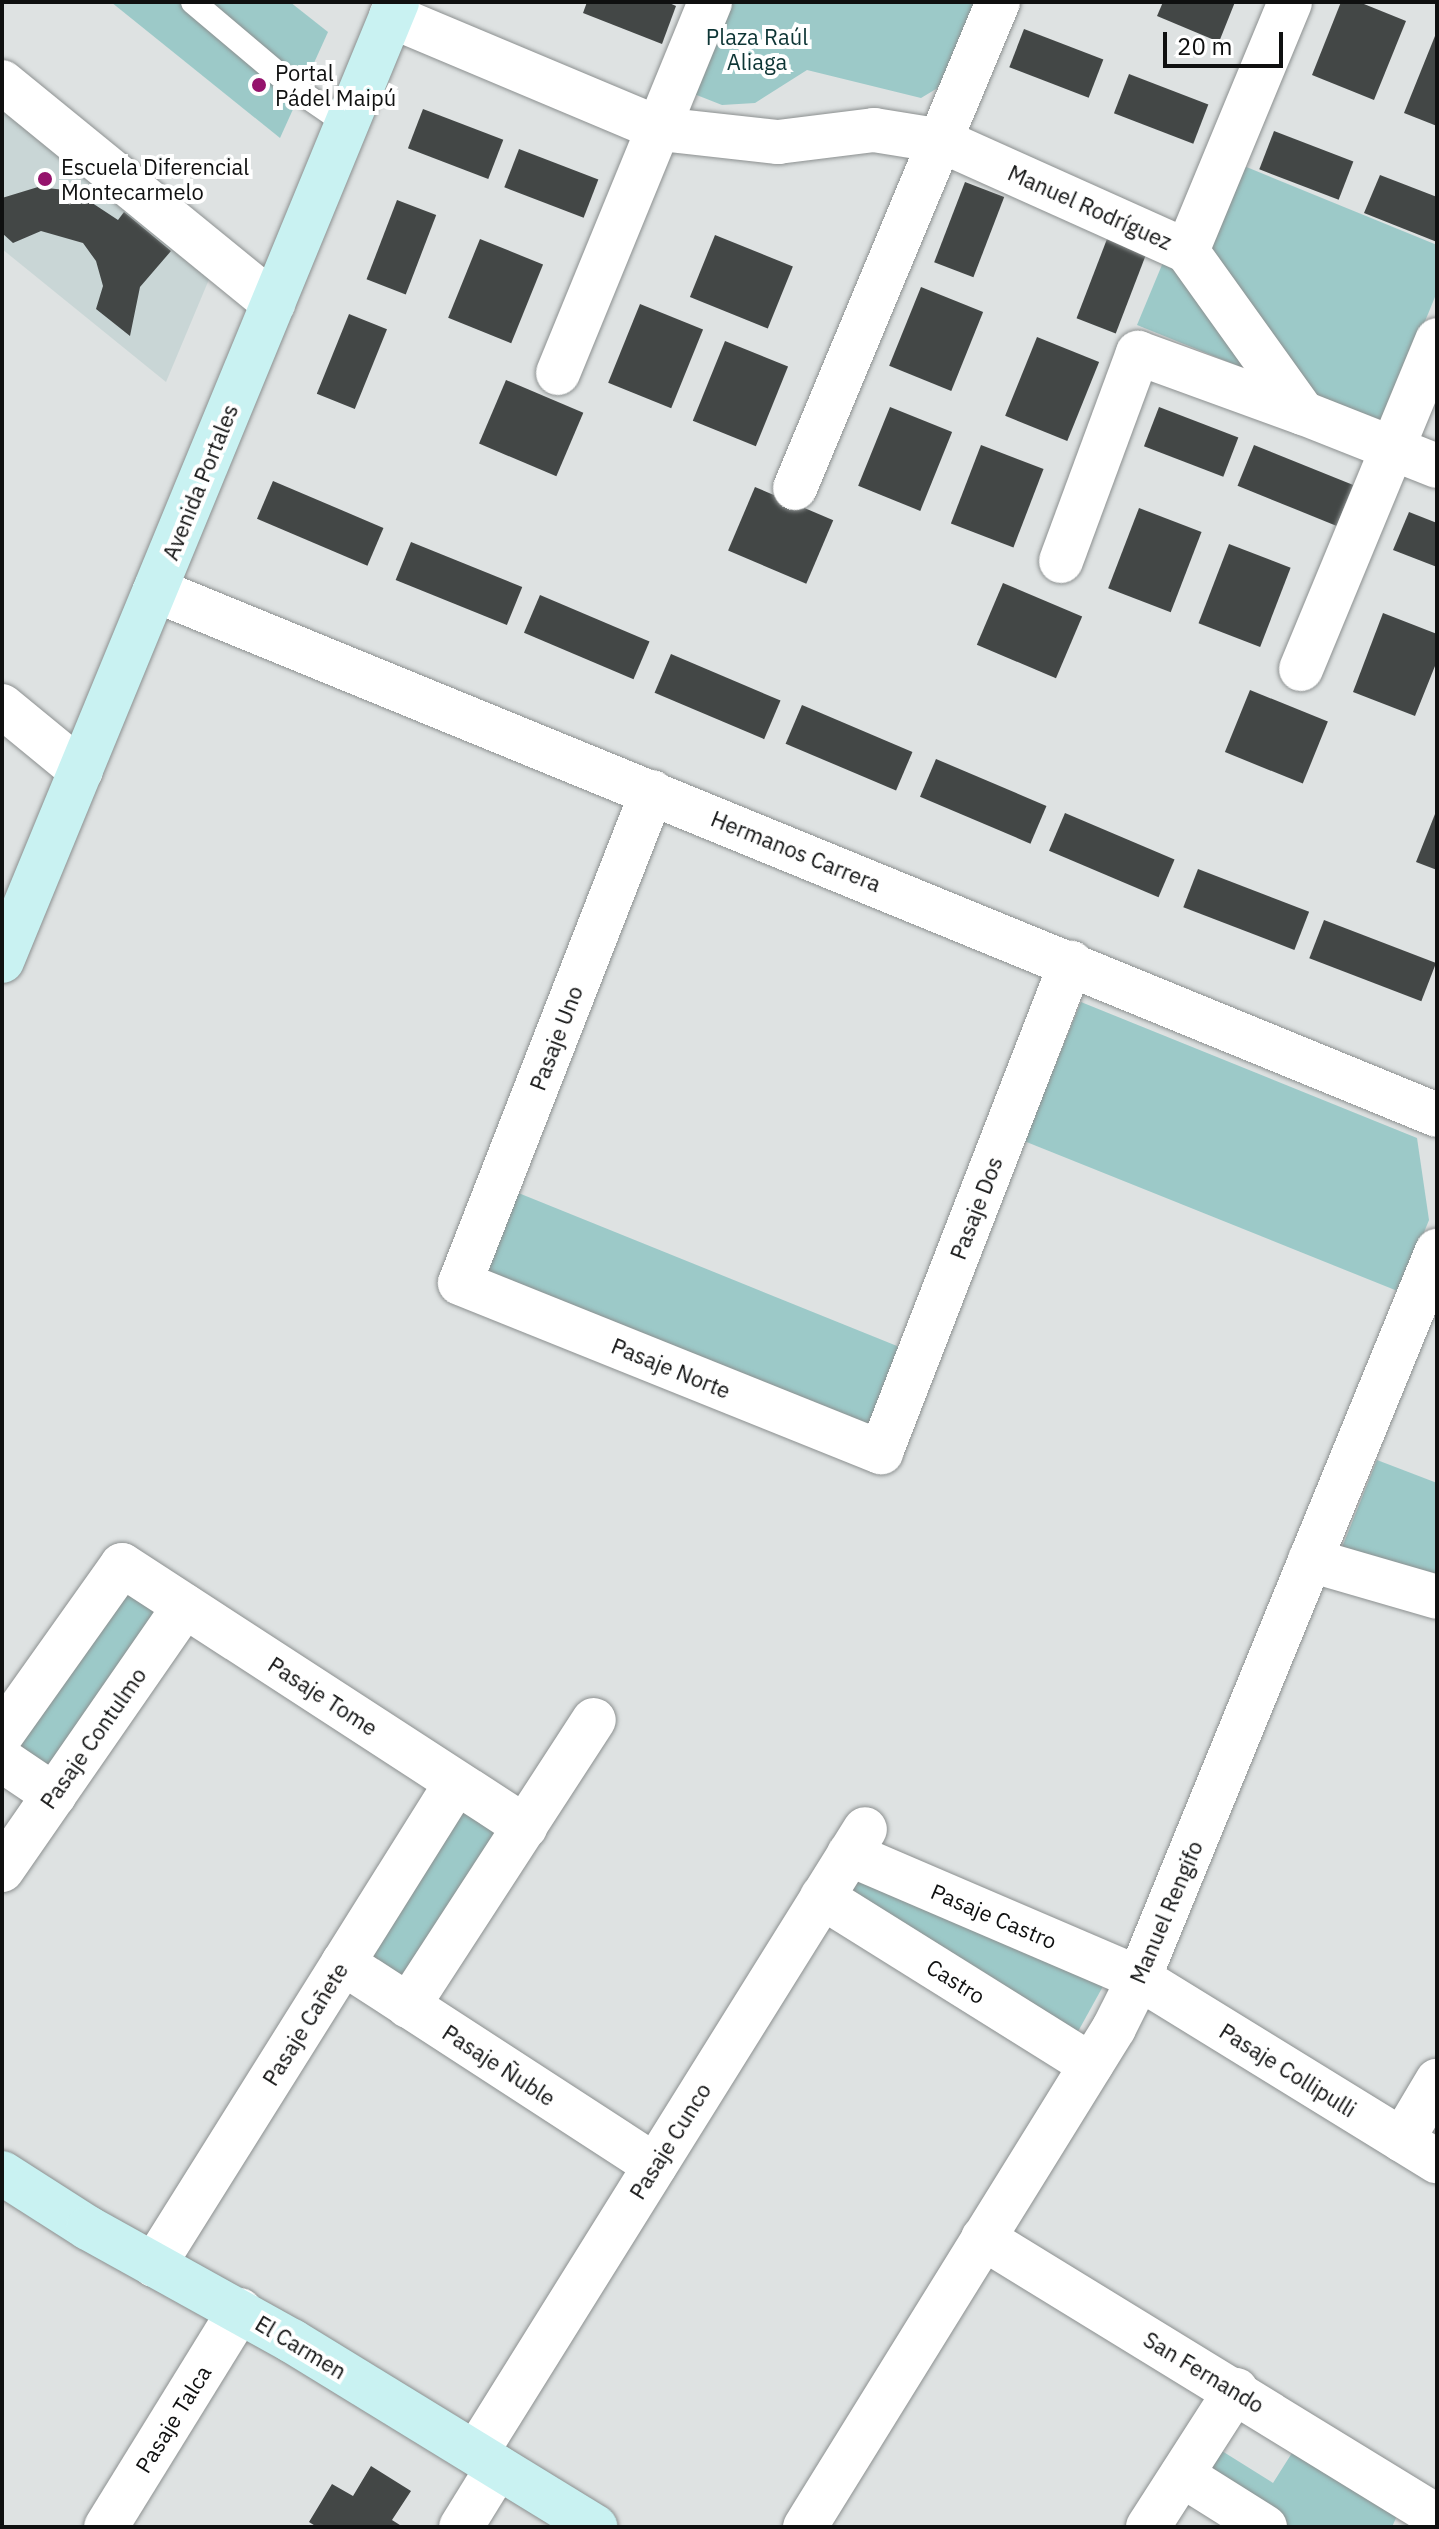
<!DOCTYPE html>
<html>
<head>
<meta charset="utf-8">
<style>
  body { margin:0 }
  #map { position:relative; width:1439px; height:2529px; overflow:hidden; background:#dee2e2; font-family:"IBM Plex Sans",sans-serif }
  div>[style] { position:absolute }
  .built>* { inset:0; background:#c9d6d6 }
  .green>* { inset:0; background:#9cc9c8; transform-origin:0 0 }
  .building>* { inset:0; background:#434746; transform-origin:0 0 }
  .roads { filter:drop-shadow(0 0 2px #8c9090) drop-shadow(0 0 2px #8c9090) }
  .service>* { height:24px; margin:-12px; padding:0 12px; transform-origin:12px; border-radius:12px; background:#fff }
  .minor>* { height:44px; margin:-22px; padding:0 22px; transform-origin:22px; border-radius:22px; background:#fff }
  .secondary>* { height:44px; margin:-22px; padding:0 22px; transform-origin:22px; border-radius:22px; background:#c9f2f2 }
  .dots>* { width:22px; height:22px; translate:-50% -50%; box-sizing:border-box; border:4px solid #fff; border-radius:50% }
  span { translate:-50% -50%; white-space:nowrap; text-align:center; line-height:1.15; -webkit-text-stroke:8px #fff; paint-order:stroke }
  .park-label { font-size:22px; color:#0d3535 }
  .poi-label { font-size:22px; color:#0f1010 }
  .left { translate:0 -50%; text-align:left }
  .street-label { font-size:22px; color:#0f1010 }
  .frame { position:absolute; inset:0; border:4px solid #0f1010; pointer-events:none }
  .scale { position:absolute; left:1163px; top:32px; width:120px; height:36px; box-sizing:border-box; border:4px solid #0f1010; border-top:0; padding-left:10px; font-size:24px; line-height:28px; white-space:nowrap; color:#0f1010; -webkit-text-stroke:6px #fff; paint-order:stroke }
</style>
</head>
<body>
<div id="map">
  <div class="built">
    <div style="clip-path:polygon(2px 110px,210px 277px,166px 382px,2px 249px)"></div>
  </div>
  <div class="green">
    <div style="clip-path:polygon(111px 2px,290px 2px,328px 32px,280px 138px)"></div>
    <div style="clip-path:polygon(725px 2px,978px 2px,946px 83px,921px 98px,807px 70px,755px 103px,722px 105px,689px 92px)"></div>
    <div style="clip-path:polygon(1244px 166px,1437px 245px,1437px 292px,1383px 424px,1309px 394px,1207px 255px)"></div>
    <div style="clip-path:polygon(1164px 260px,1184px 268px,1263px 376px,1137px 325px)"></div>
    <div style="clip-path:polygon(1081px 1002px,1417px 1138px,1429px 1220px,1400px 1292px,1024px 1141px)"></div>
    <div style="left:516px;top:1192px;width:421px;height:86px;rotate:22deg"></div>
    <div style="clip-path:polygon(1377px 1460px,1437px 1483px,1437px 1583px,1339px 1555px)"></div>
    <div style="left:124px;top:1583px;width:47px;height:201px;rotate:35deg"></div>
    <div style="left:463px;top:1800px;width:48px;height:191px;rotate:33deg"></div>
    <div style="clip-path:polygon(856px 1871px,1107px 1979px,1075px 2037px,843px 1889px)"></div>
    <div style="clip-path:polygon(1297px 2445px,1400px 2509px,1392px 2527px,1289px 2527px,1197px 2467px,1214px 2446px,1273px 2483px)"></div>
  </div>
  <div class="building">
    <div style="clip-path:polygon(587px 2px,667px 2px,676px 6px,662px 44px,583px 13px)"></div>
    <div style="clip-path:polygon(1163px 2px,1235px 2px,1219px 42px,1157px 16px)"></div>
    <div style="clip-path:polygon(1341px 2px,1359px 2px,1406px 21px,1374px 100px,1312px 75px)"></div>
    <div style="left:1024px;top:29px;width:85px;height:41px;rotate:21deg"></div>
    <div style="clip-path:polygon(1437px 31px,1437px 126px,1404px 113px)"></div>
    <div style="left:1129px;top:74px;width:85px;height:42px;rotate:21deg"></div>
    <div style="left:423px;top:109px;width:86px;height:42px;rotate:21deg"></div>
    <div style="left:1274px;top:131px;width:85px;height:41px;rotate:21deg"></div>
    <div style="left:519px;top:149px;width:85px;height:41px;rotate:21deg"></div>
    <div style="clip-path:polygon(1380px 175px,1437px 197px,1437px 242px,1364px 213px)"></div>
    <div style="left:965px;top:182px;width:42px;height:86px;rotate:21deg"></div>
    <div style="clip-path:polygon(38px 187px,74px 191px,118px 220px,124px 212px,171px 251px,140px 287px,130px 336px,96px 309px,103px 286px,96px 261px,83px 243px,41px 231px,13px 243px,2px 233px,2px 198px)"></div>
    <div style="left:397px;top:200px;width:42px;height:85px;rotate:21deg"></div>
    <div style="left:715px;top:235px;width:84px;height:67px;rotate:22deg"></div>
    <div style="left:480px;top:239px;width:68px;height:85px;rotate:22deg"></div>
    <div style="left:1107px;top:239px;width:42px;height:85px;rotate:21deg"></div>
    <div style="left:921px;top:287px;width:67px;height:85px;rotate:22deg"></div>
    <div style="left:640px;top:304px;width:68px;height:85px;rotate:22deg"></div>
    <div style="left:349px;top:314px;width:41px;height:86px;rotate:22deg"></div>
    <div style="left:1037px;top:337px;width:67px;height:85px;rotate:22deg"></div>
    <div style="left:725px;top:341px;width:68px;height:86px;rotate:22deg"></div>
    <div style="left:506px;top:380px;width:84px;height:69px;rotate:23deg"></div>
    <div style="left:890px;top:407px;width:67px;height:85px;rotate:22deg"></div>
    <div style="left:1159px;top:407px;width:85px;height:42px;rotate:21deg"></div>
    <div style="left:981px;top:445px;width:67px;height:84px;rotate:21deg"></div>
    <div style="left:1254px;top:445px;width:107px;height:44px;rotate:22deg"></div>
    <div style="left:273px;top:481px;width:120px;height:41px;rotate:23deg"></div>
    <div style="left:755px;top:487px;width:85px;height:69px;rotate:23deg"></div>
    <div style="left:1139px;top:508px;width:67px;height:86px;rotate:21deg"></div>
    <div style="clip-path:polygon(1409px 512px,1437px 523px,1437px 567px,1393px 550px)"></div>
    <div style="left:411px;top:542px;width:120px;height:41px;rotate:22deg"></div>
    <div style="left:1229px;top:544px;width:66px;height:85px;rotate:21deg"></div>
    <div style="left:1003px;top:583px;width:86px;height:67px;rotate:23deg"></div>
    <div style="left:540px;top:595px;width:119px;height:41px;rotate:23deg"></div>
    <div style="clip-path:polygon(1383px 613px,1437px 634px,1437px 661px,1415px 716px,1353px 692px)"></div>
    <div style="left:671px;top:654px;width:119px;height:42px;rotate:23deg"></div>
    <div style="left:1250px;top:690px;width:84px;height:67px;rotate:22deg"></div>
    <div style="left:802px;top:705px;width:120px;height:42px;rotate:23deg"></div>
    <div style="left:936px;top:759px;width:120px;height:41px;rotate:23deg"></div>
    <div style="clip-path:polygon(1437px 809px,1437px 870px,1416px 862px)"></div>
    <div style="left:1065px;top:813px;width:119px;height:41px;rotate:23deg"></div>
    <div style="left:1198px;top:869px;width:119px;height:41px;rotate:21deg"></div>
    <div style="left:1324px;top:920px;width:120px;height:41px;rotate:21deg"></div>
    <div style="clip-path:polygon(371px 2466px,411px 2491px,392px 2520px,403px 2527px,317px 2527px,309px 2522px,332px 2484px,353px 2496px)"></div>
  </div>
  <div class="roads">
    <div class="service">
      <div style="left:193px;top:2px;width:135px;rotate:40.2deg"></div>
      <div style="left:296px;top:89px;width:62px;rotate:34.5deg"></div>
    </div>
    <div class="minor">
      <div style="left:391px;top:16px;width:292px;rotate:22.8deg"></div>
      <div style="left:660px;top:129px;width:119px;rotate:6.3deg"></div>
      <div style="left:778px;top:142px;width:97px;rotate:-7.1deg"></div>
      <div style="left:874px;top:130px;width:69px;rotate:9.2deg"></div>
      <div style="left:942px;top:141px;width:269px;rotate:24.2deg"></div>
      <div style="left:1187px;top:251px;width:199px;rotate:54.4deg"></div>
      <div style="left:1303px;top:413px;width:144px;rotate:21.6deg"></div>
      <div style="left:2px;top:82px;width:350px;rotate:39.2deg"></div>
      <div style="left:1187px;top:251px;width:269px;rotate:-67.5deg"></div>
      <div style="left:558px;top:373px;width:401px;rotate:-67.7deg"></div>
      <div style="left:795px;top:488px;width:527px;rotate:-67.33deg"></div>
      <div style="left:1061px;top:561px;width:222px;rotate:-69.7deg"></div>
      <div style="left:1138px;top:353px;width:176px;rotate:20deg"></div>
      <div style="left:155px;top:590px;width:1385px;rotate:22.27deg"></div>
      <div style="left:1301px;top:669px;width:356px;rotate:-67.5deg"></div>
      <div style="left:2px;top:706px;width:102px;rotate:39.4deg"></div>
      <div style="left:652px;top:792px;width:527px;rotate:111.36deg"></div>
      <div style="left:460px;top:1283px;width:454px;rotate:21.9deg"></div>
      <div style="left:881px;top:1452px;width:525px;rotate:-68.77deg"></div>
      <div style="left:1310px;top:1560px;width:132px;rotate:16.2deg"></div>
      <div style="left:2px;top:1734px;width:207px;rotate:-54.6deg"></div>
      <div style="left:122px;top:1565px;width:481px;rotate:33deg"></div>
      <div style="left:2px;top:1760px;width:63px;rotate:33.9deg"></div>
      <div style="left:849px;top:1854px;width:315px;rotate:23.2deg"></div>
      <div style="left:1139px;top:1978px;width:350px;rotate:31.6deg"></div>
      <div style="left:2px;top:1870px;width:321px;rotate:-55.3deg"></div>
      <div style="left:822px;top:1897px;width:317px;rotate:32deg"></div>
      <div style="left:343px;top:1963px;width:372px;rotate:33deg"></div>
      <div style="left:408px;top:2006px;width:341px;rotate:-57deg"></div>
      <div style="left:1402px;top:2140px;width:69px;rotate:-59.3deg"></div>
      <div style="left:983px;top:2238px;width:516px;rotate:31.53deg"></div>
      <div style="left:154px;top:2265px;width:569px;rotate:-57.93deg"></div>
      <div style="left:476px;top:2453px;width:735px;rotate:-58.06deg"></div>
      <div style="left:1182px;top:2475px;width:98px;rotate:32.1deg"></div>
      <div style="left:106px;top:2527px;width:255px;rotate:-58.3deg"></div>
      <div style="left:461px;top:2527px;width:70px;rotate:-58.3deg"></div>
      <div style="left:805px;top:2527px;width:587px;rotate:-58.23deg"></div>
      <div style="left:1114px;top:2028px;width:56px;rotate:-63.4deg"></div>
      <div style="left:1139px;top:1978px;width:786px;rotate:-67.71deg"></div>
      <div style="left:1148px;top:2527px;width:163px;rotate:-57.3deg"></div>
    </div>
    <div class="secondary">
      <div style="left:2px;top:961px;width:1037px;rotate:-67.61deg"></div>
      <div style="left:2px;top:2173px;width:102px;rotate:32.6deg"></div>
      <div style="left:88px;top:2228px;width:233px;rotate:29deg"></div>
      <div style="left:292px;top:2341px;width:356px;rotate:31.5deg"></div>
    </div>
  </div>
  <div class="dots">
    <div style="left:259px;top:85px;background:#95136c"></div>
    <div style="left:45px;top:179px;background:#95136c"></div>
  </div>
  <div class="park-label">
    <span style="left:757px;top:49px">Plaza Raúl<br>Aliaga</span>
  </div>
  <div class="poi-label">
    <span class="left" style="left:275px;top:85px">Portal<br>Pádel Maipú</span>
    <span class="left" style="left:61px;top:179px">Escuela Diferencial<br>Montecarmelo</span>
  </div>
  <div class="street-label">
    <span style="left:1090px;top:207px;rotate:24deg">Manuel Rodríguez</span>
    <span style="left:200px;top:482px;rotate:-68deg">Avenida Portales</span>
    <span style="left:796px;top:851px;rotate:22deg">Hermanos Carrera</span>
    <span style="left:556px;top:1038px;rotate:-69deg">Pasaje Uno</span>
    <span style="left:976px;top:1208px;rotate:-69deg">Pasaje Dos</span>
    <span style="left:671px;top:1368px;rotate:22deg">Pasaje Norte</span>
    <span style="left:323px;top:1696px;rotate:33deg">Pasaje Tome</span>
    <span style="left:93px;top:1738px;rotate:-55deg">Pasaje Contulmo</span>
    <span style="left:1166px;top:1912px;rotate:-67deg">Manuel Rengifo</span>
    <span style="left:994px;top:1916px;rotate:23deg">Pasaje Castro</span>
    <span style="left:956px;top:1981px;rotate:32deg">Castro</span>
    <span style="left:305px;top:2024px;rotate:-58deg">Pasaje Cañete</span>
    <span style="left:499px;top:2065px;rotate:33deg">Pasaje Ñuble</span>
    <span style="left:1288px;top:2070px;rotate:32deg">Pasaje Collipulli</span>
    <span style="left:670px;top:2141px;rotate:-58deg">Pasaje Cunco</span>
    <span style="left:301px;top:2347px;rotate:31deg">El Carmen</span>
    <span style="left:1204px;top:2372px;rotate:31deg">San Fernando</span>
    <span style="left:173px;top:2419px;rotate:-58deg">Pasaje Talca</span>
  </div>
  <div class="frame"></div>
  <div class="scale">20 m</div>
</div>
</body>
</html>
